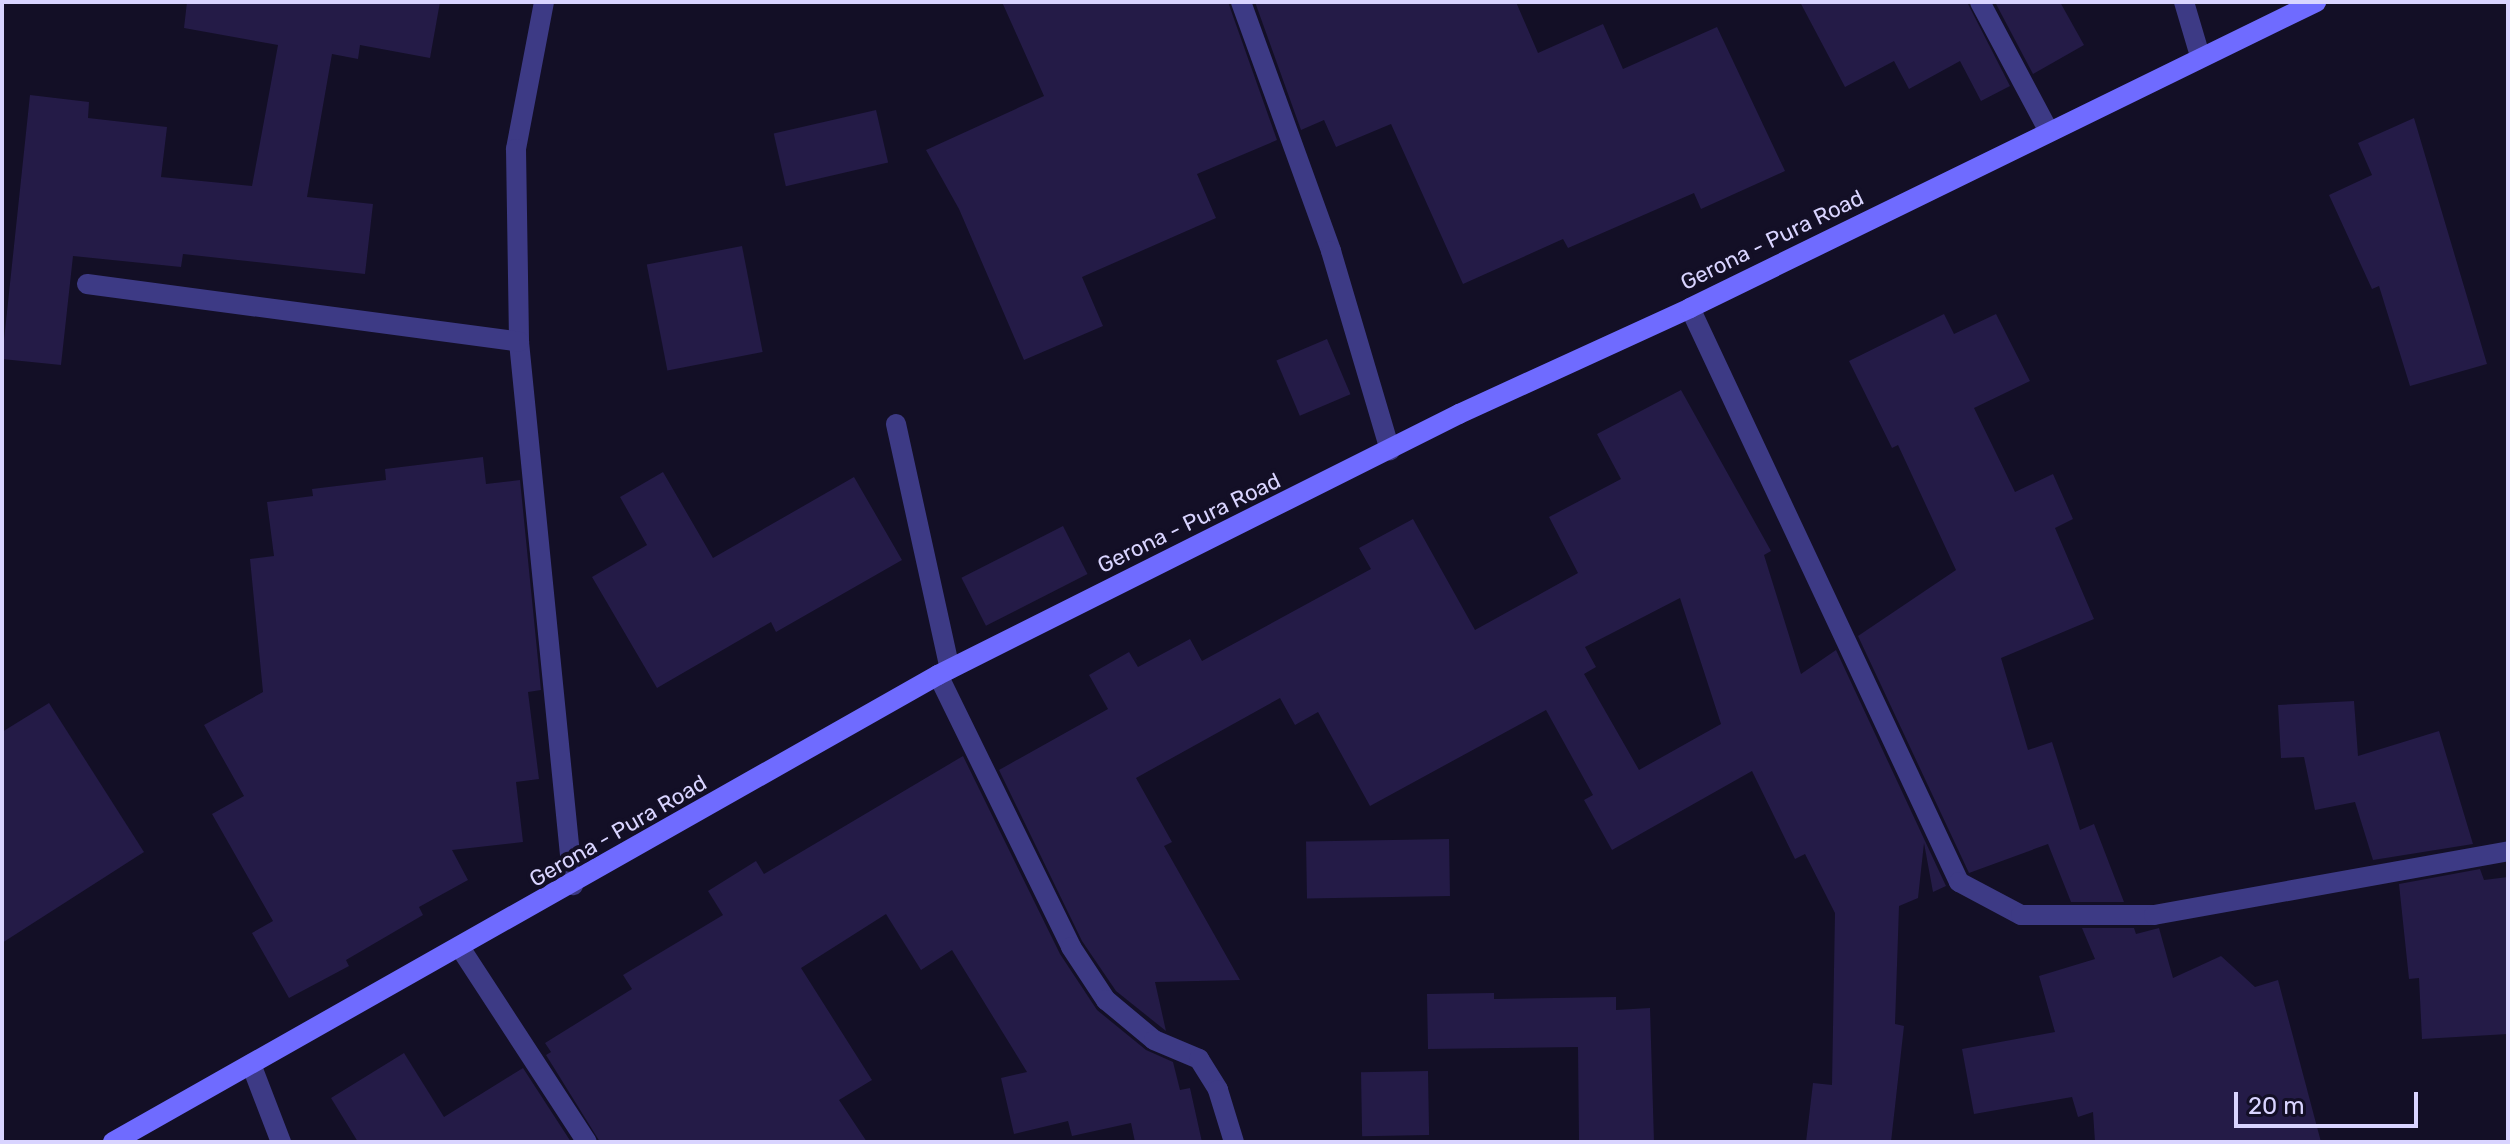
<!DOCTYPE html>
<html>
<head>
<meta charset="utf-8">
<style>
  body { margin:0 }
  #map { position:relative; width:2510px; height:1144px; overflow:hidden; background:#130f26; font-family:Rubik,sans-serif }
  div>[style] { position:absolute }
  .building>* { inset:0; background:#241b47; transform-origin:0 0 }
  .lane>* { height:20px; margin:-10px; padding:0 10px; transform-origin:10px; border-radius:10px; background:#3d3a85 }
  .street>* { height:20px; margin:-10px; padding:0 10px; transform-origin:10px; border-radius:10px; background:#3d3a85 }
  .secondary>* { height:20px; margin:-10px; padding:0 10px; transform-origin:10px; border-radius:10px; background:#6f6bff }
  span { translate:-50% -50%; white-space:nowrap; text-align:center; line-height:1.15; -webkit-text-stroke:8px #130f26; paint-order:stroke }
  .street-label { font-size:22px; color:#d9d4ff }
  .frame { position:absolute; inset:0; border:4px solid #d9d4ff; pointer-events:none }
  .scale { position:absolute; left:2234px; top:1092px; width:184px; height:36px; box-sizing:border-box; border:4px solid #d9d4ff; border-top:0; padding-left:10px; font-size:24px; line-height:28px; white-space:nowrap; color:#d9d4ff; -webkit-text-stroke:6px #130f26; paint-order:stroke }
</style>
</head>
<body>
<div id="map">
  <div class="building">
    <div style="clip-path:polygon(187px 2px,440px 2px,430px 58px,360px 45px,358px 59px,332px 54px,307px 197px,373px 204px,365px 274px,183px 254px,181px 267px,73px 256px,61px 365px,2px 359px,30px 95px,89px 102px,88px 118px,167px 127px,161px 177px,252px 186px,278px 45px,184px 28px)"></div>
    <div style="clip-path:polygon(1002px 2px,1228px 2px,1277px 140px,1197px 174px,1216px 218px,1082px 277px,1103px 326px,1024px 360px,959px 209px,926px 150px,1044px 96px)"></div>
    <div style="clip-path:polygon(1255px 2px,1516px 2px,1538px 53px,1603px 24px,1623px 69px,1717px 27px,1785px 171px,1701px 209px,1694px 193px,1568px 248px,1563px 239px,1463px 284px,1391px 124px,1336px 147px,1324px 120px,1301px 130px)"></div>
    <div style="clip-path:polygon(1800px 2px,1967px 2px,2010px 86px,1981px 101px,1960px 61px,1909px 89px,1894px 61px,1845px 87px)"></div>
    <div style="clip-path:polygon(1995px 2px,2060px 2px,2084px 45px,2033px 74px)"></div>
    <div style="left:876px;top:110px;width:54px;height:105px;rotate:77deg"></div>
    <div style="clip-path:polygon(2414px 118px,2487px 364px,2410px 386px,2379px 286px,2372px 289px,2329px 195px,2372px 175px,2358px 143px)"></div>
    <div style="left:742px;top:246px;width:108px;height:97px;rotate:79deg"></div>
    <div style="clip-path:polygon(1944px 314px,1954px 334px,1996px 314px,2030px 381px,1974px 408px,2015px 492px,2053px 474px,2073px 519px,2055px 528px,2094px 619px,2001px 658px,2028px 750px,2052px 742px,2080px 830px,2094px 824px,2124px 902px,2071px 902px,2048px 844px,1969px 873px,1858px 636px,1956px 570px,1898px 445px,1892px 448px,1849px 361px)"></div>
    <div style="left:1327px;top:339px;width:60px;height:55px;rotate:67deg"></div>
    <div style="clip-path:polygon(evenodd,1681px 390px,1771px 551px,1764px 555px,1801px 674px,1836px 650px,1946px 886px,1933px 892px,1924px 843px,1918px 898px,1899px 906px,1895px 1024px,1904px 1026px,1891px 1142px,1806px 1142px,1813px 1083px,1832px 1085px,1835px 913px,1805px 854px,1795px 859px,1752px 771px,1612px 850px,1584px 800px,1593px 795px,1546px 710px,1370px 806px,1318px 712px,1295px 725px,1280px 698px,1136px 778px,1172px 842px,1164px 846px,1240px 980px,1155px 982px,1166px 1031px,1116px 991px,1082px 941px,999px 770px,1108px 709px,1089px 675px,1129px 652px,1138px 667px,1190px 639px,1202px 661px,1371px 569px,1359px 548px,1413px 519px,1475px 630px,1578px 573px,1549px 517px,1621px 479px,1597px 434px,1681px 390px,1680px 598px,1721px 724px,1639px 770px,1584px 674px,1596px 667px,1585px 647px,1680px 598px)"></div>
    <div style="clip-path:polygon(483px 457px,486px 484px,520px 480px,541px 690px,528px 692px,539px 779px,516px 782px,523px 842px,452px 850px,468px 880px,419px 907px,423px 915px,346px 960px,349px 966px,289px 998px,252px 933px,273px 921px,212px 814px,244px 796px,204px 725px,263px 692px,250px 559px,274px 556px,267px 502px,313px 496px,312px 489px,386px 480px,385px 469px)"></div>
    <div style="clip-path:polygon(663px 472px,713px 558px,854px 477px,902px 560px,776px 632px,771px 622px,657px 688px,592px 577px,647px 545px,620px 497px)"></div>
    <div style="left:1063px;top:526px;width:54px;height:114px;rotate:63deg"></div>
    <div style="clip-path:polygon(2354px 701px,2358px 756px,2439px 731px,2473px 844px,2373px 860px,2355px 802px,2315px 810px,2304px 757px,2281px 758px,2278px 705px)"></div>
    <div style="clip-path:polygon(49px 703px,144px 852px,2px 943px,2px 732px)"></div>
    <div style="clip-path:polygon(963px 756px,1060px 954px,1097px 1010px,1146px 1050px,1173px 1062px,1180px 1090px,1190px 1088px,1202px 1142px,1135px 1142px,1131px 1123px,1072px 1136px,1068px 1121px,1014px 1134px,1001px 1078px,1027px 1072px,952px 950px,921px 970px,886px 914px,801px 968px,872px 1080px,839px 1100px,867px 1142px,600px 1142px,546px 1055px,551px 1052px,545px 1043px,632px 989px,623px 975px,723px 915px,708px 891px,756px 861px,764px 874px)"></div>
    <div style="left:1449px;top:839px;width:57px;height:143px;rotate:89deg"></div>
    <div style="clip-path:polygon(2480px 869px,2484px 880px,2508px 877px,2508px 1034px,2422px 1039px,2419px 978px,2409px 979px,2399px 884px)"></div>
    <div style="clip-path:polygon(2082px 928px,2134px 928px,2136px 934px,2159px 928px,2173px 978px,2221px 956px,2255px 987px,2278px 980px,2321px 1142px,2095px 1142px,2093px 1112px,2078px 1117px,2072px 1097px,1974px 1114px,1962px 1049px,2055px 1032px,2039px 976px,2095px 959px)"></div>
    <div style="clip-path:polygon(1494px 993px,1494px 999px,1616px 997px,1616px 1010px,1650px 1008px,1654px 1142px,1579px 1142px,1578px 1047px,1428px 1049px,1427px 994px)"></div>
    <div style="clip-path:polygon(404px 1053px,444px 1117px,523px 1068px,571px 1142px,358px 1142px,331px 1098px)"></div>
    <div style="left:1428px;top:1071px;width:64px;height:67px;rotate:89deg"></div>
  </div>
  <div class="lane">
    <div style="left:896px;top:424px;width:251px;rotate:77.6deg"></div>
  </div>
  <div class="street">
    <div style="left:544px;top:2px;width:150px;rotate:100.8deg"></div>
    <div style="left:516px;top:149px;width:193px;rotate:89.1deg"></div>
    <div style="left:519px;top:342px;width:546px;rotate:84.32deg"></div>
    <div style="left:1241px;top:2px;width:265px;rotate:70.1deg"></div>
    <div style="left:1331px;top:251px;width:208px;rotate:73.5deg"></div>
    <div style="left:1980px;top:2px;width:145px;rotate:62deg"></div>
    <div style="left:2184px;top:2px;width:56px;rotate:73.5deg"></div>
    <div style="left:87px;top:284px;width:436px;rotate:7.6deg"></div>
    <div style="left:1690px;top:308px;width:634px;rotate:64.89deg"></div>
    <div style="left:1959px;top:882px;width:70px;rotate:28deg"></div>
    <div style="left:2021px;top:915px;width:133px"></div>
    <div style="left:2154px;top:915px;width:360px;rotate:-10.2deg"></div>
    <div style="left:938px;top:675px;width:303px;rotate:63.9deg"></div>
    <div style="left:1071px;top:947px;width:64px;rotate:56.6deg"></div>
    <div style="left:1106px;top:1000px;width:62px;rotate:39.8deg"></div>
    <div style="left:1154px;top:1040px;width:49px;rotate:22.9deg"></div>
    <div style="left:1199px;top:1059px;width:36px;rotate:58deg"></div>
    <div style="left:1218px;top:1090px;width:54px;rotate:72.9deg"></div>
    <div style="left:461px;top:949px;width:230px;rotate:56.9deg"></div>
    <div style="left:251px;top:1064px;width:84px;rotate:69deg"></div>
  </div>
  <div class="secondary">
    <div style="left:113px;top:1142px;width:948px;rotate:-29.51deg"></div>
    <div style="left:938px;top:675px;width:583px;rotate:-26.61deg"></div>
    <div style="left:1459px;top:414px;width:254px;rotate:-24.6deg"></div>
    <div style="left:1690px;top:308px;width:697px;rotate:-26.05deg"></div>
  </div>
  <div class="street-label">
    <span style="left:1772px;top:240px;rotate:-26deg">Gerona - Pura Road</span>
    <span style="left:1189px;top:523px;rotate:-26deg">Gerona - Pura Road</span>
    <span style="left:618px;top:831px;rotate:-30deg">Gerona - Pura Road</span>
  </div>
  <div class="frame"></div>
  <div class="scale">20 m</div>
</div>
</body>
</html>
